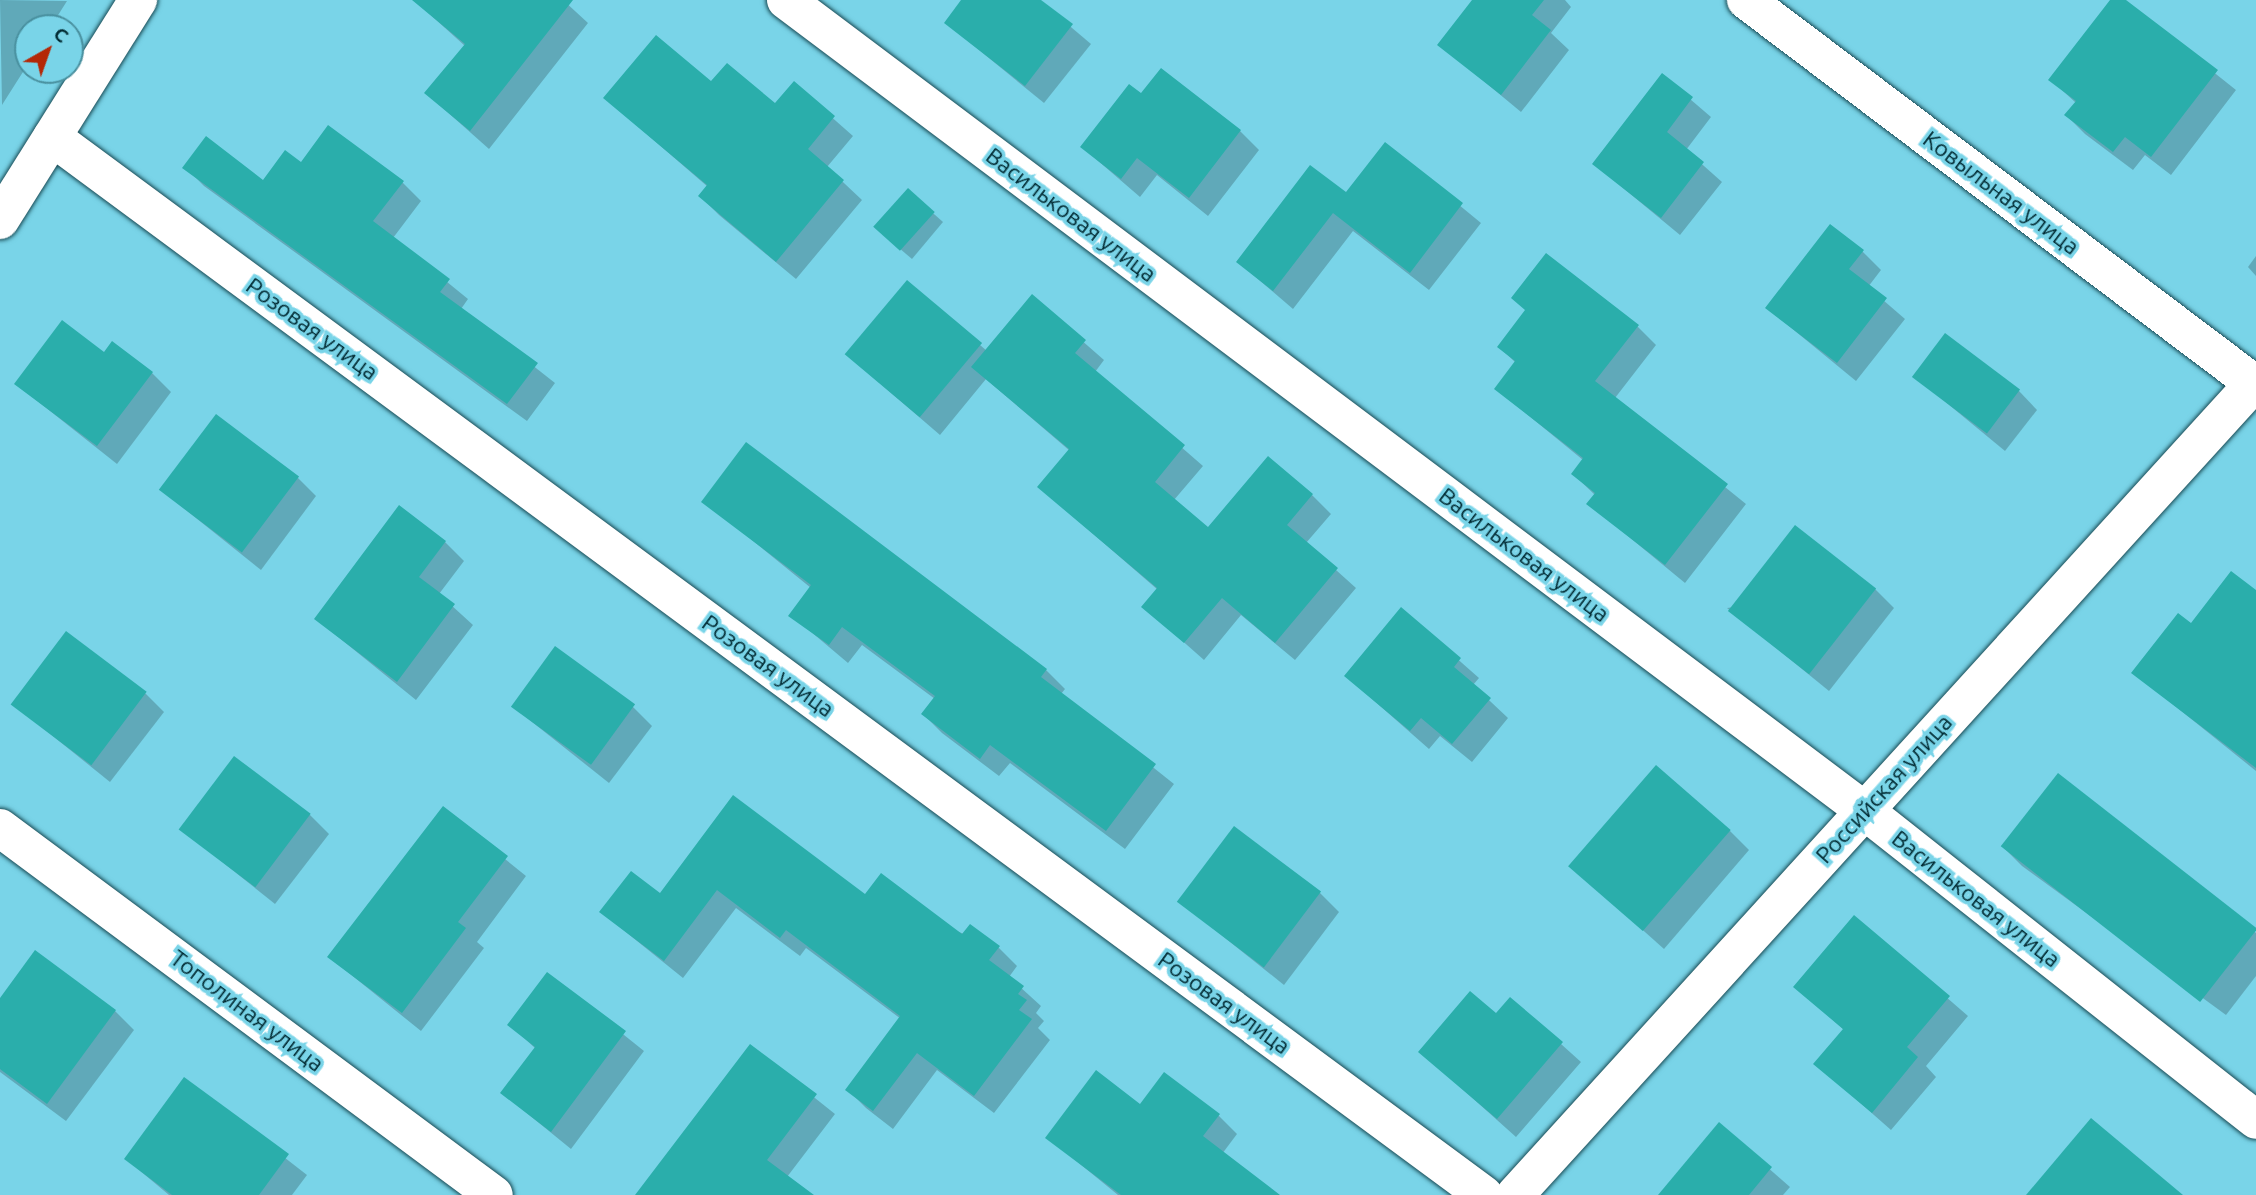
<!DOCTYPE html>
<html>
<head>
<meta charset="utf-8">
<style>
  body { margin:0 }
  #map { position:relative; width:2256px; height:1195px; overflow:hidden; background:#79d4e8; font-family:Ubuntu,sans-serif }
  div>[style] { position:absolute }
  .shadow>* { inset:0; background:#0003 }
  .building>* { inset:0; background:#2aaeab; transform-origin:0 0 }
  .roads { filter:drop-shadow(0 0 2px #194a54) drop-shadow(0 0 2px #194a54) }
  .minor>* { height:38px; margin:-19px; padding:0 19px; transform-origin:19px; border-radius:19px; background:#fff }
  .tertiary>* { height:38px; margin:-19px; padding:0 19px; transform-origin:19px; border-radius:19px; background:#fff }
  span { translate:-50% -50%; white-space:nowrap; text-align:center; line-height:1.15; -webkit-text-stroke:7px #79d4e8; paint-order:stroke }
  .street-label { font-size:23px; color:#002931 }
  .north { position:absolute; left:14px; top:14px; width:70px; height:70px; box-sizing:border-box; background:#79d4e8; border:2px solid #49909f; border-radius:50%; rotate:40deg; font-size:19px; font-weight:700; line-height:28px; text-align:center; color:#002931 }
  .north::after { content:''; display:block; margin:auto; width:24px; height:32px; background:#b42807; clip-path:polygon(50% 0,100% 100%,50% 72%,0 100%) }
</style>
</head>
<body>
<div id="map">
  <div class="shadow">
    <div style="clip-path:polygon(0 0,67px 1px,50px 28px,28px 28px,28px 64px,2px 105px)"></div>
    <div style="clip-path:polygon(414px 0,563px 0,588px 23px,489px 149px,426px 93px,465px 46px)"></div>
    <div style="clip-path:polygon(963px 0,1039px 0,1091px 44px,1044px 103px,946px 23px)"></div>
    <div style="clip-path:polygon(1474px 0,1565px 0,1571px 7px,1551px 33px,1569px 50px,1521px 112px,1439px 44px)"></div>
    <div style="clip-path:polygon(2112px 0,2123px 0,2236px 90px,2171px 175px,2145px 155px,2133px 170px,2085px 134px,2066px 115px,2076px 103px,2051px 80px)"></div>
    <div style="clip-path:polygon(1662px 75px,1711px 117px,1686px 150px,1722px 182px,1680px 235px,1594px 164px)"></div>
    <div style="clip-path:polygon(712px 83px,775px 106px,794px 84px,853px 136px,827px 167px,862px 200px,796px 279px,719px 215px,700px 196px,708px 187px,605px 98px)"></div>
    <div style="clip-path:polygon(1141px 95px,1240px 131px,1259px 150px,1208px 216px,1157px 175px,1140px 197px,1082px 147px)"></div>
    <div style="clip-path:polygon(1385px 144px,1481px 223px,1429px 290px,1353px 231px,1293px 309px,1238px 262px,1346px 195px)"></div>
    <div style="clip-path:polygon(301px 164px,402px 182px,421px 201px,393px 238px,468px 299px,461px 309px,555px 383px,527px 421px,204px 186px,185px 167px,263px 182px)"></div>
    <div style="clip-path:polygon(908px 191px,943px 222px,912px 259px,886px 237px)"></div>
    <div style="clip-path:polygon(1862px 251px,1881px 270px,1868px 287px,1905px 319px,1856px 381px,1767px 308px)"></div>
    <div style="clip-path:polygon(2256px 256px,2256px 276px,2248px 267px)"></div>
    <div style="clip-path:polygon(908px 283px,987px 351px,1032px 297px,1104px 360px,1095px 372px,1203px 466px,1174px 500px,1209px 530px,1312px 495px,1331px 514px,1306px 543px,1356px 588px,1295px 660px,1241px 615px,1204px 660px,1144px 607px,1158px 590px,1039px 487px,1070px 451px,986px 379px,940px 435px,847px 355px)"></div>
    <div style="clip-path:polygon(1637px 326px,1656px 345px,1615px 398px,1746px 504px,1685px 583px,1589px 504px,1595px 495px,1573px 474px,1583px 460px,1496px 389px,1516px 363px,1499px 347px)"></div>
    <div style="clip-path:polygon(104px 354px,152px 373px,171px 392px,117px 464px,16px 384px)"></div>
    <div style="clip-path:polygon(1914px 376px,2019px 391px,2037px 410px,2005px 451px)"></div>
    <div style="clip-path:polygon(746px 444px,1046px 670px,1065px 689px,1061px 694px,1174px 784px,1125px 849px,1010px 763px,999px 776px,942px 733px,923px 714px,935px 699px,862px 645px,848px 663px,791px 615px,811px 588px,704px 501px)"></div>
    <div style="clip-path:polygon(298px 478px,316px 496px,261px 570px,161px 490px)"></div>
    <div style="clip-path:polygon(445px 542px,464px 561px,439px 594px,473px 625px,416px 700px,316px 619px)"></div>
    <div style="clip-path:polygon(1875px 589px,1894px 608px,1829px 691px,1727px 608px)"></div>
    <div style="clip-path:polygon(2256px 592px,2256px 771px,2134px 673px,2191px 625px)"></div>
    <div style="clip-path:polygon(1402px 610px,1479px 678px,1473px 685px,1508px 718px,1472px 762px,1440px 736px,1429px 749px,1346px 676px)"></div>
    <div style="clip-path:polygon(145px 693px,164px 712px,110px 782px,13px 704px)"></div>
    <div style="clip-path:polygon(512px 706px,633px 707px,652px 726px,609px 783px)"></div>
    <div style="clip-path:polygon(2058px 775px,2256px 933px,2256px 976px,2226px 1015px,2022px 866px,2003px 847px)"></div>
    <div style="clip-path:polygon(733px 798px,865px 896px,998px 947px,1017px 966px,1009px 977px,1041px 1006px,1036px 1013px,1044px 1021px,1038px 1028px,1050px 1040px,994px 1113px,937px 1070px,893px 1129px,866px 1108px,847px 1089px,901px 1019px,806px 948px,800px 956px,736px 908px,683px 978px,601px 912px,660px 895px)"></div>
    <div style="clip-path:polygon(443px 809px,526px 876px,477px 942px,484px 948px,421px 1031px,329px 957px)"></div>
    <div style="clip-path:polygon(310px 815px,329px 834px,275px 904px,181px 829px)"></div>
    <div style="clip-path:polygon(1730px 831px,1749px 850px,1664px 949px,1571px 866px)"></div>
    <div style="clip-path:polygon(1320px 893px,1339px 912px,1284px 985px,1180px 902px)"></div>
    <div style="clip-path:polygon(1854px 917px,1968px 1016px,1926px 1066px,1936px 1077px,1891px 1130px,1816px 1064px,1844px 1030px,1796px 987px)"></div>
    <div style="clip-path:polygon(548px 974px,644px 1051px,571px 1149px,502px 1093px,536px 1049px,510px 1025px)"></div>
    <div style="clip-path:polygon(1511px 999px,1581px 1062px,1516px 1137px,1421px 1052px,1496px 1015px)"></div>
    <div style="clip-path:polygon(0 1001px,115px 1011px,134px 1030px,66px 1121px,0 1072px)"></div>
    <div style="clip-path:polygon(751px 1047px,835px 1114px,787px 1177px,807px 1195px,644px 1195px)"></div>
    <div style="clip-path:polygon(184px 1079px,307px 1175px,292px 1195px,169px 1195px,126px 1159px)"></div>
    <div style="clip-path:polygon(1141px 1106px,1218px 1115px,1237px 1134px,1222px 1154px,1277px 1195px,1118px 1195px,1047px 1137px)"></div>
    <div style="clip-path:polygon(1719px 1125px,1790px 1187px,1783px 1195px,1661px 1195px)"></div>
  </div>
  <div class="building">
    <div style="clip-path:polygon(412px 0,573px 0,470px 131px,424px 93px,465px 44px)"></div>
    <div style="clip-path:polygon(961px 0,1041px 0,1073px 24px,1025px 86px,944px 23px)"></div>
    <div style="clip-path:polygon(1472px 0,1544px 0,1532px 15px,1551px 30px,1501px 95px,1437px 45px)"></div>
    <div style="clip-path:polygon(2110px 0,2126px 0,2218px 70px,2151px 157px,2125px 137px,2113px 152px,2064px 115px,2076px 101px,2048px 80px)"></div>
    <div style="clip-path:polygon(656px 35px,711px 81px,727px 63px,775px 103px,794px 81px,835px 116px,808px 149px,844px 180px,776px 262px,698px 196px,707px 185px,603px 98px)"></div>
    <div style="clip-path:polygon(1161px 68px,1241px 130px,1189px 198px,1137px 158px,1121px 179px,1080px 147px,1129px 84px,1141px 93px)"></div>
    <div style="clip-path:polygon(1662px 73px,1693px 97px,1667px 132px,1704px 162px,1661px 218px,1592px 164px)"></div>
    <div style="clip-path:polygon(328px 125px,404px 181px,373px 221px,450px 279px,440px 292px,538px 363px,507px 404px,182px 168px,206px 136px,263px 180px,285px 150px,301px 162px)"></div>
    <div style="clip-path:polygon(1385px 142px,1463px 203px,1410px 273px,1333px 213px,1273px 291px,1236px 262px,1310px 165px,1346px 192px)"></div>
    <div style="left:908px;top:188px;width:36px;height:52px;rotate:42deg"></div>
    <div style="clip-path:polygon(1830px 224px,1864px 250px,1849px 269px,1887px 298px,1837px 363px,1765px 308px)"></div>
    <div style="clip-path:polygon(1546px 253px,1639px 325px,1595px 381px,1728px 484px,1665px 565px,1586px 504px,1595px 493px,1571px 474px,1583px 458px,1494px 389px,1515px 361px,1497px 347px,1525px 310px,1511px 298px)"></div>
    <div style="left:907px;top:280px;width:98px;height:97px;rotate:40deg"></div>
    <div style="clip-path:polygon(1032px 294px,1086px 340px,1075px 353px,1185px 445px,1155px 482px,1208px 527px,1268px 456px,1313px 494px,1287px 525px,1338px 568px,1275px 643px,1222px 598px,1184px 643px,1141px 607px,1157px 588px,1037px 487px,1069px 449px,971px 367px)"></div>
    <div style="clip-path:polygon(62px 320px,104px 352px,112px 341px,153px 372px,97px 446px,14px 384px)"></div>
    <div style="left:1945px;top:333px;width:94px;height:55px;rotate:37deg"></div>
    <div style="left:216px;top:414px;width:104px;height:95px;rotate:37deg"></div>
    <div style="clip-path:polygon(746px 442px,1047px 669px,1041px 677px,1156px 764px,1106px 831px,990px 745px,980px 759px,921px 714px,935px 696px,842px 627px,829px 645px,788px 616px,811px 585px,701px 502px)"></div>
    <div style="clip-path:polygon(399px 505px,446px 541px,419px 577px,455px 604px,397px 682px,314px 619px)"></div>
    <div style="left:1795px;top:525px;width:103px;height:109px;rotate:38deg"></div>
    <div style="clip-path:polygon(2231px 571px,2256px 590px,2256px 768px,2131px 673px,2178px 613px,2191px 623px)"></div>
    <div style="clip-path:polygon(1401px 607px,1461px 658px,1454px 667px,1491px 698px,1452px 744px,1421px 718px,1410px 731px,1344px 676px)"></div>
    <div style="left:66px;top:631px;width:101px;height:92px;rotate:37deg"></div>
    <div style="left:555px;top:646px;width:99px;height:75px;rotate:36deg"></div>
    <div style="left:234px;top:756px;width:96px;height:92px;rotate:37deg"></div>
    <div style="left:1656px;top:765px;width:99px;height:134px;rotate:41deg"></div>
    <div style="left:2058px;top:773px;width:253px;height:93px;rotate:38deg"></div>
    <div style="clip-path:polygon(733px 795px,865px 894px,881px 873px,962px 934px,970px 924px,1000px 946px,989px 960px,1024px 986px,1018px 994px,1027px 1000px,1019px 1010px,1032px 1019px,974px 1096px,917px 1053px,873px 1111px,845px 1090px,900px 1016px,786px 930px,780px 938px,717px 890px,664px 961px,599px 912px,631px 871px,660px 893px)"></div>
    <div style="clip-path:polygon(443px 806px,508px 856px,458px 922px,466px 928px,402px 1013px,327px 957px)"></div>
    <div style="left:1234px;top:826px;width:109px;height:95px;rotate:37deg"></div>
    <div style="clip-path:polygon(1854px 915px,1950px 996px,1907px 1047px,1918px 1057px,1872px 1113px,1813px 1064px,1843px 1029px,1793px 987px)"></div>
    <div style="clip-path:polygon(35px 950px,116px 1010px,47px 1104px,0 1069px,0 998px)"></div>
    <div style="clip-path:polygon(547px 972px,626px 1031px,551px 1132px,500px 1093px,535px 1047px,507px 1025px)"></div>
    <div style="clip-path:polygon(1470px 991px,1496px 1013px,1510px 997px,1563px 1042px,1497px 1119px,1418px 1052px)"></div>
    <div style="clip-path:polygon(750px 1044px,817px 1094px,767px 1160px,814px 1195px,635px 1195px)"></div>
    <div style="clip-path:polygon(1096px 1070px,1140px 1104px,1164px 1072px,1220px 1114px,1203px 1136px,1280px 1195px,1121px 1195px,1045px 1138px)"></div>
    <div style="clip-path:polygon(184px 1077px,289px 1154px,259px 1195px,172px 1195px,124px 1159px)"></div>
    <div style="clip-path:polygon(2091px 1118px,2183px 1195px,2026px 1195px)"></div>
    <div style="clip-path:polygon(1719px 1122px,1772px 1167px,1749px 1195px,1658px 1195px)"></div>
  </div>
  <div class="roads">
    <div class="minor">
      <div style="left:786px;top:0;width:1350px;rotate:36.93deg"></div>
      <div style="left:1865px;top:811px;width:498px;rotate:38.3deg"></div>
      <div style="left:52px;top:137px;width:1780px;rotate:36.46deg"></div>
      <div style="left:0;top:220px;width:260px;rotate:-57.9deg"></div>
      <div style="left:0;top:828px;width:615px;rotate:36.61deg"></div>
      <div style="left:1515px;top:1195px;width:1098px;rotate:-47.69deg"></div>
    </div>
    <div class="tertiary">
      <div style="left:1746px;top:0;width:639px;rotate:37.05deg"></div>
    </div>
  </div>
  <div class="street-label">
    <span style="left:2001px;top:193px;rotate:37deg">Ковыльная улица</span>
    <span style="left:1071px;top:215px;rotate:37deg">Васильковая улица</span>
    <span style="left:312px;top:329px;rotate:36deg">Розовая улица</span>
    <span style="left:1524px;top:555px;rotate:37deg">Васильковая улица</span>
    <span style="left:768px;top:666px;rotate:36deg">Розовая улица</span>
    <span style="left:1884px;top:789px;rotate:-48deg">Российская улица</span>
    <span style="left:1976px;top:899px;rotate:38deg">Васильковая улица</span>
    <span style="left:1224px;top:1003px;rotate:36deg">Розовая улица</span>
    <span style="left:247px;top:1011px;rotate:37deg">Тополиная улица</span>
  </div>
  <div class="north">С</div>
</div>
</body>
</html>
